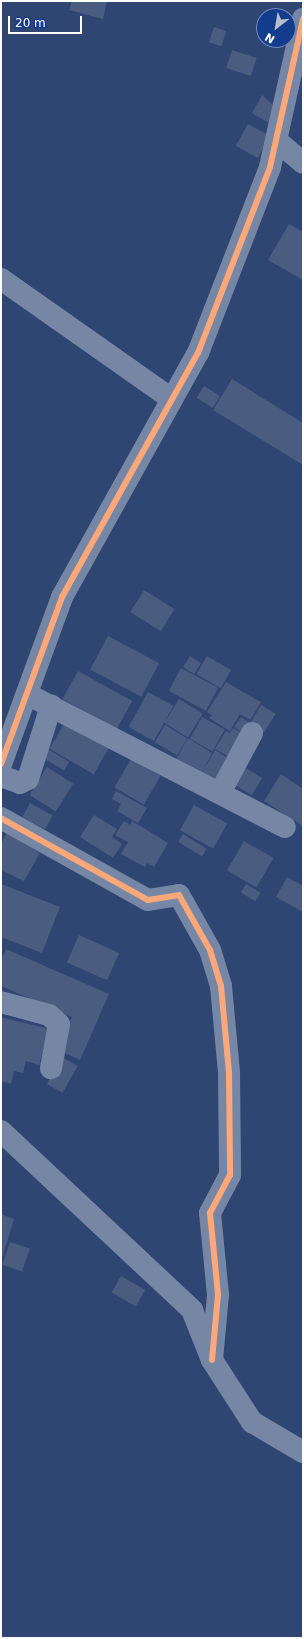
<!DOCTYPE html>
<html>
<head>
<meta charset="utf-8">
<style>
  body { margin:0 }
  #map { position:relative; width:304px; height:1639px; overflow:hidden; background:#2f4572; font-family:"DejaVu Sans",sans-serif }
  div>[style] { position:absolute }
  .building>* { inset:0; background:#4a5c80; transform-origin:0 0 }
  .minor>* { height:22px; margin:-11px; padding:0 11px; transform-origin:11px; border-radius:11px; background:#7686a5 }
  .cycleway>* { height:6px; margin:-3px; padding:0 3px; transform-origin:3px; border-radius:3px; background:#fea87a }
  span { translate:-50% -50%; white-space:nowrap; text-align:center; line-height:1.15; -webkit-text-stroke:4px #143c8d; paint-order:stroke }
  .frame { position:absolute; inset:0; border:2px solid #fff; pointer-events:none }
  .north { position:absolute; left:256px; top:8px; width:40px; height:40px; box-sizing:border-box; background:#143c8d; border:1px solid #728abb; border-radius:50%; rotate:211deg; font-size:11px; font-weight:700; line-height:16px; text-align:center; color:#fff }
  .north::after { content:''; display:block; margin:auto; width:14px; height:18px; background:#b6bece; clip-path:polygon(50% 0,100% 100%,50% 72%,0 100%) }
  .scale { position:absolute; left:8px; top:16px; width:74px; height:18px; box-sizing:border-box; border:2px solid #fff; border-top:0; padding-left:5px; font-size:12px; line-height:14px; white-space:nowrap; color:#fff; -webkit-text-stroke:3px #143c8d; paint-order:stroke }
</style>
</head>
<body>
<div id="map">
  <div class="building">
    <div style="clip-path:polygon(72px 1px,107px 1px,103px 19px,69px 10px)"></div>
    <div style="left:214px;top:27px;width:13px;height:16px;rotate:18deg"></div>
    <div style="left:232px;top:50px;width:26px;height:19px;rotate:18deg"></div>
    <div style="clip-path:polygon(262px 95px,279px 110px,271px 124px,252px 113px)"></div>
    <div style="left:248px;top:124px;width:25px;height:25px;rotate:29deg"></div>
    <div style="clip-path:polygon(289px 224px,303px 232px,303px 280px,268px 260px)"></div>
    <div style="clip-path:polygon(232px 379px,303px 423px,303px 465px,213px 410px)"></div>
    <div style="left:204px;top:386px;width:19px;height:14px;rotate:32deg"></div>
    <div style="left:144px;top:590px;width:36px;height:26px;rotate:32deg"></div>
    <div style="left:108px;top:636px;width:58px;height:38px;rotate:28deg"></div>
    <div style="left:190px;top:656px;width:13px;height:13px;rotate:32deg"></div>
    <div style="left:207px;top:656px;width:28px;height:21px;rotate:30deg"></div>
    <div style="left:181px;top:668px;width:42px;height:26px;rotate:28deg"></div>
    <div style="left:78px;top:671px;width:62px;height:32px;rotate:29deg"></div>
    <div style="clip-path:polygon(226px 682px,261px 702px,250px 720px,240px 714px,230px 731px,209px 718px,212px 715px,207px 712px)"></div>
    <div style="left:148px;top:692px;width:29px;height:40px;rotate:29deg"></div>
    <div style="left:179px;top:699px;width:28px;height:28px;rotate:32deg"></div>
    <div style="left:261px;top:705px;width:17px;height:22px;rotate:31deg"></div>
    <div style="left:202px;top:717px;width:26px;height:25px;rotate:29deg"></div>
    <div style="clip-path:polygon(241px 717px,249px 722px,243px 733px,234px 727px)"></div>
    <div style="left:65px;top:722px;width:51px;height:31px;rotate:30deg"></div>
    <div style="left:165px;top:725px;width:26px;height:20px;rotate:31deg"></div>
    <div style="clip-path:polygon(233px 728px,245px 735px,231px 758px,215px 749px,226px 731px,230px 733px)"></div>
    <div style="clip-path:polygon(188px 738px,212px 753px,201px 774px,215px 750px,231px 760px,216px 786px,174px 762px)"></div>
    <div style="left:46px;top:748px;width:27px;height:10px;rotate:31deg"></div>
    <div style="left:131px;top:759px;width:34px;height:33px;rotate:30deg"></div>
    <div style="left:241px;top:765px;width:25px;height:20px;rotate:32deg"></div>
    <div style="left:47px;top:767px;width:31px;height:33px;rotate:32deg"></div>
    <div style="clip-path:polygon(281px 774px,303px 789px,303px 826px,264px 801px)"></div>
    <div style="clip-path:polygon(116px 791px,147px 808px,138px 823px,117px 811px,121px 804px,112px 799px)"></div>
    <div style="left:30px;top:803px;width:26px;height:16px;rotate:29deg"></div>
    <div style="left:194px;top:805px;width:38px;height:29px;rotate:29deg"></div>
    <div style="clip-path:polygon(94px 815px,117px 829px,112px 837px,122px 844px,113px 858px,80px 837px)"></div>
    <div style="clip-path:polygon(124px 821px,130px 825px,132px 821px,168px 843px,154px 867px,147px 863px,145px 867px,121px 854px,128px 842px,115px 835px)"></div>
    <div style="clip-path:polygon(7px 832px,40px 853px,24px 881px,1px 870px,1px 844px)"></div>
    <div style="left:183px;top:834px;width:28px;height:9px;rotate:32deg"></div>
    <div style="left:244px;top:841px;width:34px;height:34px;rotate:30deg"></div>
    <div style="clip-path:polygon(287px 877px,303px 886px,303px 912px,276px 897px)"></div>
    <div style="clip-path:polygon(1px 884px,60px 907px,42px 953px,1px 937px)"></div>
    <div style="left:246px;top:884px;width:17px;height:10px;rotate:31deg"></div>
    <div style="left:79px;top:935px;width:44px;height:30px;rotate:24deg"></div>
    <div style="clip-path:polygon(6px 949px,109px 994px,80px 1060px,58px 1050px,72px 1017px,1px 986px,1px 960px)"></div>
    <div style="clip-path:polygon(1px 1017px,49px 1029px,39px 1065px,26px 1061px,23px 1073px,14px 1071px,11px 1084px,1px 1081px)"></div>
    <div style="left:62px;top:1057px;width:18px;height:31px;rotate:29deg"></div>
    <div style="clip-path:polygon(1px 1214px,14px 1219px,1px 1262px)"></div>
    <div style="left:10px;top:1242px;width:21px;height:24px;rotate:19deg"></div>
    <div style="left:121px;top:1276px;width:28px;height:19px;rotate:30deg"></div>
  </div>
  <div class="minor">
    <div style="left:277px;top:141px;width:34px;rotate:40deg"></div>
    <div style="left:1px;top:279px;width:209px;rotate:35.1deg"></div>
    <div style="left:27px;top:694px;width:290px;rotate:27.3deg"></div>
    <div style="left:1px;top:764px;width:178px;rotate:-69.9deg"></div>
    <div style="left:62px;top:597px;width:279px;rotate:-60.9deg"></div>
    <div style="left:198px;top:353px;width:199px;rotate:-68.8deg"></div>
    <div style="left:270px;top:167px;width:152px;rotate:-77.4deg"></div>
    <div style="left:1px;top:776px;width:20px;rotate:20deg"></div>
    <div style="left:20px;top:783px;width:9px;rotate:-27deg"></div>
    <div style="left:28px;top:779px;width:77px;rotate:-72.5deg"></div>
    <div style="left:220px;top:793px;width:68px;rotate:-61.9deg"></div>
    <div style="left:1px;top:818px;width:168px;rotate:29.2deg"></div>
    <div style="left:148px;top:900px;width:31px;rotate:-9deg"></div>
    <div style="left:179px;top:895px;width:63px;rotate:60.6deg"></div>
    <div style="left:210px;top:950px;width:38px;rotate:73deg"></div>
    <div style="left:221px;top:986px;width:86px;rotate:84.7deg"></div>
    <div style="left:229px;top:1072px;width:103px;rotate:89.4deg"></div>
    <div style="left:230px;top:1175px;width:43px;rotate:117.8deg"></div>
    <div style="left:210px;top:1213px;width:82px;rotate:84.4deg"></div>
    <div style="left:218px;top:1295px;width:65px;rotate:95.3deg"></div>
    <div style="left:1px;top:1002px;width:50px;rotate:15.2deg"></div>
    <div style="left:49px;top:1015px;width:13px;rotate:42deg"></div>
    <div style="left:59px;top:1024px;width:45px;rotate:100.3deg"></div>
    <div style="left:1px;top:1131px;width:262px;rotate:43.1deg"></div>
    <div style="left:192px;top:1310px;width:54px;rotate:68.2deg"></div>
    <div style="left:212px;top:1360px;width:74px;rotate:57.2deg"></div>
    <div style="left:252px;top:1422px;width:59px;rotate:30.5deg"></div>
  </div>
  <div class="cycleway">
    <div style="left:1px;top:764px;width:178px;rotate:-69.9deg"></div>
    <div style="left:62px;top:597px;width:279px;rotate:-60.9deg"></div>
    <div style="left:198px;top:353px;width:199px;rotate:-68.8deg"></div>
    <div style="left:270px;top:167px;width:152px;rotate:-77.4deg"></div>
    <div style="left:1px;top:818px;width:168px;rotate:29.2deg"></div>
    <div style="left:148px;top:900px;width:31px;rotate:-9deg"></div>
    <div style="left:179px;top:895px;width:63px;rotate:60.6deg"></div>
    <div style="left:210px;top:950px;width:38px;rotate:73deg"></div>
    <div style="left:221px;top:986px;width:86px;rotate:84.7deg"></div>
    <div style="left:229px;top:1072px;width:103px;rotate:89.4deg"></div>
    <div style="left:230px;top:1175px;width:43px;rotate:117.8deg"></div>
    <div style="left:210px;top:1213px;width:82px;rotate:84.4deg"></div>
    <div style="left:218px;top:1295px;width:65px;rotate:95.3deg"></div>
  </div>
  <div class="frame"></div>
  <div class="north">N</div>
  <div class="scale">20 m</div>
</div>
</body>
</html>
